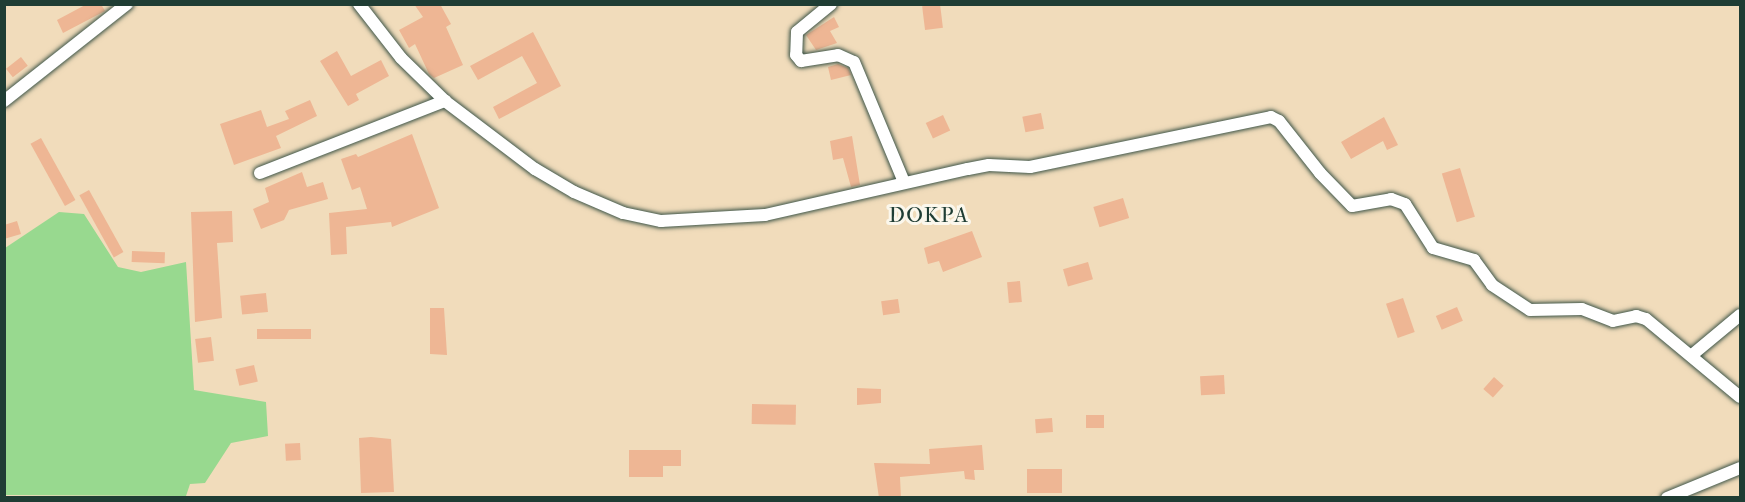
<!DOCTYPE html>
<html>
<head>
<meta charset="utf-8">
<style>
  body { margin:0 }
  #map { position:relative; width:1745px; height:502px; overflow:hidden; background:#f1dcbb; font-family:"IM FELL French Canon",serif }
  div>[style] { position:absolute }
  .green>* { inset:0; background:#98d98f }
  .building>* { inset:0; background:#eeb694; transform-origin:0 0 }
  .roads { filter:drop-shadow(0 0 2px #3e5548) drop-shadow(0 0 2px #3e5548) }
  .minor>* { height:12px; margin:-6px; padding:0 6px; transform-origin:6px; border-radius:6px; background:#fff }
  span { translate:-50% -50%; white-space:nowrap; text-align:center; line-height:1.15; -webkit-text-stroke:6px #fbf7ec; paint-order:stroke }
  .quarter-label { font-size:21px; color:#1f3d34; letter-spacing:1.5px }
  .frame { position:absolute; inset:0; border:6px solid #1f3d34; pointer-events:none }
</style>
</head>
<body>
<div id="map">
  <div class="green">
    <div style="clip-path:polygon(59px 212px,84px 214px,118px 267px,141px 272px,186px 262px,194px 390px,266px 402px,268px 436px,231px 443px,205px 483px,190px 484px,186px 496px,5px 495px,5px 248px)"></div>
  </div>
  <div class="building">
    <div style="clip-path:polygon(87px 4px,101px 4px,105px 11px,63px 33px,57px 20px)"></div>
    <div style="clip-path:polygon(414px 4px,440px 4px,451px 24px,446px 27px,463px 65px,434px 78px,429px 74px,415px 44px,409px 48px,399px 30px,423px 17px)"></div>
    <div style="left:940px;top:4px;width:24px;height:18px;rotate:83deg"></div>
    <div style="clip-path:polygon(834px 17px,839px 27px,830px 31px,837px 43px,816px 50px,806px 35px)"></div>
    <div style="clip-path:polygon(533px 32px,561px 86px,499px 119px,493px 107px,537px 83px,522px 56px,478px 80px,470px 66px)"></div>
    <div style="clip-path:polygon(337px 51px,351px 76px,381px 60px,389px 76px,356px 94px,359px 100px,348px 106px,320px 61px)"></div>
    <div style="left:21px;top:57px;width:11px;height:19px;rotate:52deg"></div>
    <div style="clip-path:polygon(838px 64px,848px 68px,851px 75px,831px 80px,828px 67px)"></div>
    <div style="clip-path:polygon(310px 100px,317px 116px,276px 136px,281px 148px,234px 165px,220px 124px,261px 110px,267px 127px,289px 119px,285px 111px)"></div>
    <div style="left:1041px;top:113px;width:16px;height:19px;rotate:79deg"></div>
    <div style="left:943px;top:115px;width:17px;height:19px;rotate:65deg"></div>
    <div style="clip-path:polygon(1384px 117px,1398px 145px,1387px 150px,1383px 141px,1351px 159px,1341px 142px)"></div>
    <div style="clip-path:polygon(412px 134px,439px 208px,392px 227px,391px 222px,346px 227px,347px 254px,331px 255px,329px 213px,367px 209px,360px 187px,352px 190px,341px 159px,356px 154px,358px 157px)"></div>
    <div style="clip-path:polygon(852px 136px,860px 185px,851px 187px,843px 158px,833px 160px,830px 141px)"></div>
    <div style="left:41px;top:138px;width:71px;height:12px;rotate:61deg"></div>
    <div style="left:1460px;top:168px;width:51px;height:19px;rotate:73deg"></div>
    <div style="clip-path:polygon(302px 172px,307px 187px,323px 182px,328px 199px,289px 210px,284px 220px,261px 229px,253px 209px,269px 202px,265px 188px)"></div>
    <div style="left:89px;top:190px;width:71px;height:11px;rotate:61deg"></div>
    <div style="left:1123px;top:198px;width:21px;height:31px;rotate:73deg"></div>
    <div style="clip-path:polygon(232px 211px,233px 242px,217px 243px,222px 318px,195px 322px,191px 212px)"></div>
    <div style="clip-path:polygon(17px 221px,21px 234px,4px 239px,4px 225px)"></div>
    <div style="clip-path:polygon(972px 231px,982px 257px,943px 272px,939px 261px,928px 264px,924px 248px)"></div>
    <div style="left:132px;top:251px;width:33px;height:11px;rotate:2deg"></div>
    <div style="left:1088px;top:262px;width:18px;height:26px;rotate:74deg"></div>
    <div style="left:1020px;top:281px;width:21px;height:13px;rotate:85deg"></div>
    <div style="left:266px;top:293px;width:19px;height:26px;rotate:84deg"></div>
    <div style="left:1403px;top:298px;width:36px;height:18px;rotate:71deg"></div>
    <div style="left:898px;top:299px;width:14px;height:17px;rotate:82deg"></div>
    <div style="left:1457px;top:307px;width:15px;height:23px;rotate:67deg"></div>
    <div style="clip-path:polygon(430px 308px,444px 308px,447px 355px,430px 354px)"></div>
    <div style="left:311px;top:329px;width:10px;height:54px;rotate:90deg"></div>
    <div style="left:211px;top:337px;width:24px;height:16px;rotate:83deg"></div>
    <div style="left:254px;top:365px;width:17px;height:19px;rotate:77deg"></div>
    <div style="left:1224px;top:375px;width:19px;height:24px;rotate:87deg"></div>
    <div style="left:1494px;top:377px;width:13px;height:16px;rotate:42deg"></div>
    <div style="clip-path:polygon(857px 388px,881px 389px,881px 403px,857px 405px)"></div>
    <div style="left:752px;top:404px;width:44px;height:20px;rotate:1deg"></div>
    <div style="left:1104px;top:415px;width:13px;height:18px;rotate:90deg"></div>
    <div style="left:1052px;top:418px;width:14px;height:17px;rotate:86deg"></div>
    <div style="clip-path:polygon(371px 437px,391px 439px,394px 492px,361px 493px,359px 438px)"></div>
    <div style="left:300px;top:443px;width:17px;height:15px;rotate:87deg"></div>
    <div style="clip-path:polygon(982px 445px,984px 470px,974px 470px,975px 480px,965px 479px,964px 471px,900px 477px,901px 498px,879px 498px,874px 463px,930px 464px,929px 449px)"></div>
    <div style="clip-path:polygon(629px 450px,681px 450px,681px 466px,663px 466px,663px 477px,629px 477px)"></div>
    <div style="left:1027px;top:469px;width:35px;height:24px"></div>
  </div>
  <div class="roads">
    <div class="minor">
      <div style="left:359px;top:4px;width:68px;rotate:52.1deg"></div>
      <div style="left:401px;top:58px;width:62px;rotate:44.3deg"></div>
      <div style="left:445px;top:101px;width:113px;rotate:37.1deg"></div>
      <div style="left:535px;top:169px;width:45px;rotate:30.5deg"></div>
      <div style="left:574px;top:192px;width:53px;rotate:23.2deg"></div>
      <div style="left:623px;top:213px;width:39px;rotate:12deg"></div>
      <div style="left:661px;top:221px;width:104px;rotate:-3.3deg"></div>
      <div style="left:765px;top:215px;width:208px;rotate:-12.8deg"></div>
      <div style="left:968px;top:169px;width:21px;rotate:-11deg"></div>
      <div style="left:989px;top:165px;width:41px;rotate:2.8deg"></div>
      <div style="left:1030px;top:167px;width:246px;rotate:-11.7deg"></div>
      <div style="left:1271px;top:117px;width:9px;rotate:27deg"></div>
      <div style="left:1279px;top:121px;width:66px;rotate:51.7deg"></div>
      <div style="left:1320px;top:173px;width:46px;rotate:45.9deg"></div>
      <div style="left:1352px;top:206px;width:40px;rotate:-10deg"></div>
      <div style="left:1391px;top:199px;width:15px;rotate:20deg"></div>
      <div style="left:1405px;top:204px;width:52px;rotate:57.5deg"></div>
      <div style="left:1433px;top:248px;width:43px;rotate:16.3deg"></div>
      <div style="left:1474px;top:260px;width:31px;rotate:54deg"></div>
      <div style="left:1492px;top:285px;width:45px;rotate:33.3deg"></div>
      <div style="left:1530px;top:310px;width:52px;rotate:-1.1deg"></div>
      <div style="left:1582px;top:309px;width:33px;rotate:21deg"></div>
      <div style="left:1613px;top:321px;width:24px;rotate:-12deg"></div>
      <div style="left:1636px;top:316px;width:10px;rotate:17deg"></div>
      <div style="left:1646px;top:319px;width:122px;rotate:39.7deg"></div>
      <div style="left:831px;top:4px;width:44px;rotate:140.5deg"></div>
      <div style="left:797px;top:32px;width:23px;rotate:92deg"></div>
      <div style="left:796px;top:55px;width:8px;rotate:50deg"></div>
      <div style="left:801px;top:61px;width:37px;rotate:-9deg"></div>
      <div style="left:838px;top:55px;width:17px;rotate:24deg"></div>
      <div style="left:854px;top:62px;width:130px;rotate:67.4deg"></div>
      <div style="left:4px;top:101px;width:157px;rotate:-38.3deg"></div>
      <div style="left:260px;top:173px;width:199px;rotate:-21.3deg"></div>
      <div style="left:1692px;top:355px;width:62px;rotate:-39.8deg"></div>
      <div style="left:1667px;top:498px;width:79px;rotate:-22.3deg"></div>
    </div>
  </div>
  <div class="quarter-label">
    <span style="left:929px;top:215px">DOKPA</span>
  </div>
  <div class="frame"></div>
</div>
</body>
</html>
